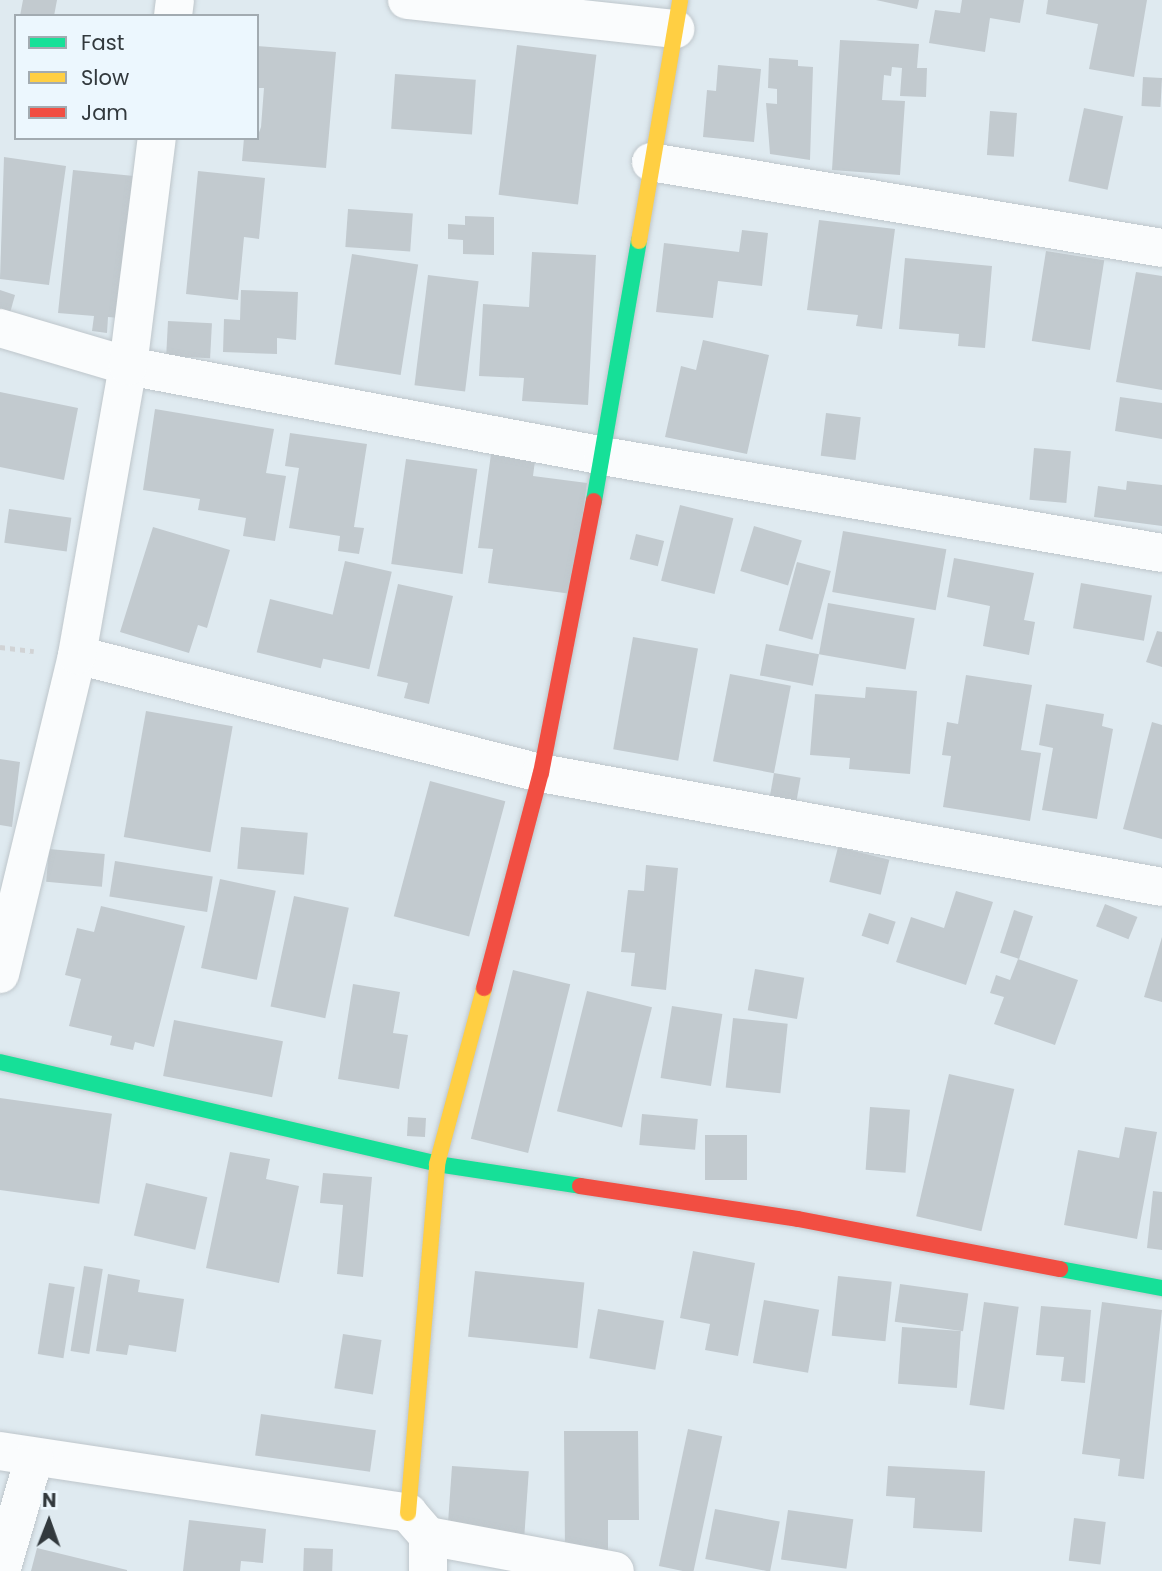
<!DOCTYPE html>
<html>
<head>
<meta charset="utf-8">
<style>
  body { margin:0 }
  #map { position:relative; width:1162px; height:1571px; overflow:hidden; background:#dfeaf0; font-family:Poppins,sans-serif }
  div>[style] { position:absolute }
  .building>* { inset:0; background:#c2cacf; transform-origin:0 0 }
  .path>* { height:4.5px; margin-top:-2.25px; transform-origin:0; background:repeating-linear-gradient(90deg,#d1d3d5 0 5px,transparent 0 10px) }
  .roads { filter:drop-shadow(0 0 2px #bec6cb) drop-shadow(0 0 2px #bec6cb) }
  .street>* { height:38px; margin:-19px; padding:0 19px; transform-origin:19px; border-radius:19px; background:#fafcfd }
  .fast>* { height:16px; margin:-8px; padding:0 8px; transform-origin:8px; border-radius:8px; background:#16e098 }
  .slow>* { height:16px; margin:-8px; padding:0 8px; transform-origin:8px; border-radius:8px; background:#ffcf43 }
  .jam>* { height:16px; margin:-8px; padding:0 8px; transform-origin:8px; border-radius:8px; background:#f24e42 }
  span { translate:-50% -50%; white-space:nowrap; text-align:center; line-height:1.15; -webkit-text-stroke:5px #ecf7fe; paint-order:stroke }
  .legend { position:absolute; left:14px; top:14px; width:245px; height:126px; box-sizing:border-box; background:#ecf7fe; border:2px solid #a2abb1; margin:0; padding:9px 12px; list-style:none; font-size:21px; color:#32393d }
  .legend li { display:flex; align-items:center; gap:14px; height:35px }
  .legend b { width:35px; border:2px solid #a2abb1 }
  .north { position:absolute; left:14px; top:1487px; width:70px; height:70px; -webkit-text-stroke:5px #ecf7fe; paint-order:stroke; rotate:1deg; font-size:19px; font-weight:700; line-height:28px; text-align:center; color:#32393d }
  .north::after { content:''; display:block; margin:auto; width:24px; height:32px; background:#32393d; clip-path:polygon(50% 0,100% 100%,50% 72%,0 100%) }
</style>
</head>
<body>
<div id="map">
  <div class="building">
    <div style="clip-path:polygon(23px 0,57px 0,54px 16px,20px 16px)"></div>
    <div style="clip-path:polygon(876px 0,919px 0,917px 9px)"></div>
    <div style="clip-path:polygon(962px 0,1024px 0,1020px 23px,990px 18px,985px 52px,929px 43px,935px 10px,960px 13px)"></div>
    <div style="clip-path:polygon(1048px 0,1147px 0,1134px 77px,1089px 69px,1098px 24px,1046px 14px)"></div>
    <div style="clip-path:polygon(840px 40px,919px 44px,917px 68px,927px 68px,926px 97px,900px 96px,902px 68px,892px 67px,891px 76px,884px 75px,882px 100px,905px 101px,900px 175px,832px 170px)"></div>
    <div style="left:517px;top:45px;width:80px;height:151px;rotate:7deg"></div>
    <div style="clip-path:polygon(257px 46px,336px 52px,326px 168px,242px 161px,244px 138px,257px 138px,261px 127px,264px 88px,257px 88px)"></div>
    <div style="clip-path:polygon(769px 58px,798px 60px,798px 66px,813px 67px,810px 160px,770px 154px,766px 103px,777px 104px,777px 89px,768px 88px)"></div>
    <div style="clip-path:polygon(718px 65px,761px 69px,754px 142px,703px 137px,707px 90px,716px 91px)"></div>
    <div style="left:395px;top:74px;width:81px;height:55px;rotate:4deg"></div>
    <div style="left:1143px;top:77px;width:19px;height:29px;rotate:3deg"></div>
    <div style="left:1084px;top:108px;width:40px;height:75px;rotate:12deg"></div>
    <div style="left:990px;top:111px;width:27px;height:44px;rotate:4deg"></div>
    <div style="clip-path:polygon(4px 157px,66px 166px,49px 285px,0 279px)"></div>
    <div style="clip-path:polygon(73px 170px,134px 176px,120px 318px,108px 317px,107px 333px,92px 331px,94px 316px,58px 313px)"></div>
    <div style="clip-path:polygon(198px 171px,265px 178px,259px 239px,244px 237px,238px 300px,186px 294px)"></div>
    <div style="left:348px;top:209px;width:65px;height:38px;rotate:4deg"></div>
    <div style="clip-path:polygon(465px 216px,494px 217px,494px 255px,463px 254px,463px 240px,448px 239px,448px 224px,465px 225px)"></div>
    <div style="clip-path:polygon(819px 220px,895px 229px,882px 329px,856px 326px,858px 315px,807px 310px)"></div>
    <div style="clip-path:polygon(742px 230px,768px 233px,762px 286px,718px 281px,713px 318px,656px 312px,664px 243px,739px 252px)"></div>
    <div style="left:1046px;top:251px;width:59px;height:91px;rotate:9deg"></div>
    <div style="clip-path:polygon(532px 252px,596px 255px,588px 405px,522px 401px,524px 378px,479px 376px,483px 304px,529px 307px)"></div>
    <div style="left:352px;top:254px;width:67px;height:112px;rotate:9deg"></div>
    <div style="clip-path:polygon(905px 258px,992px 266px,985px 348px,958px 346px,959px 334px,899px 329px)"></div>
    <div style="clip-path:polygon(1136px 272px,1162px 276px,1162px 390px,1116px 382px)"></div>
    <div style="left:428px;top:275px;width:51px;height:111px;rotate:7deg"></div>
    <div style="clip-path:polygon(0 290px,15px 295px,10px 313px,0 310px)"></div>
    <div style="clip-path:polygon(241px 290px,298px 292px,296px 340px,277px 338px,277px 354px,223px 352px,224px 319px,240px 320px)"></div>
    <div style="left:168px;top:321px;width:44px;height:35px;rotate:3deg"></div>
    <div style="clip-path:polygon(703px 340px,769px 355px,747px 454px,665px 437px,681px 366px,696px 370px)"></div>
    <div style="clip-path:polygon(0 392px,78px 408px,64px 480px,0 467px)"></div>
    <div style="clip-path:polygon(1120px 397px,1162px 403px,1162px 439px,1115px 431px)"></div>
    <div style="clip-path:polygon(155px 409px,274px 429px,266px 473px,286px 476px,275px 541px,243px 536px,246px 518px,198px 510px,200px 499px,143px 490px)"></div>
    <div style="left:826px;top:413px;width:35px;height:43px;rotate:7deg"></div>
    <div style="clip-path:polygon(290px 433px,367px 444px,354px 527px,364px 528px,359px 554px,338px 551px,340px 536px,289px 528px,299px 468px,285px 466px)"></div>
    <div style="clip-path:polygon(492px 447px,536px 453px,533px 476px,587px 483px,572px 594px,488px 583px,493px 549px,478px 548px)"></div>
    <div style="left:1034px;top:448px;width:37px;height:52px;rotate:5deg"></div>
    <div style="left:406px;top:459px;width:72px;height:106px;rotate:8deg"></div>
    <div style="clip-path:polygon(1127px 481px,1162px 485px,1162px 526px,1094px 517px,1098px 486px,1126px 490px)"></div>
    <div style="left:680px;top:505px;width:55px;height:78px;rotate:14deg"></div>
    <div style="left:9px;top:509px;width:63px;height:34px;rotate:8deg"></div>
    <div style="left:754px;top:526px;width:50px;height:47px;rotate:17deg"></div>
    <div style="clip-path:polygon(153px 527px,230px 550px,207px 628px,198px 625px,189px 653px,120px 632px)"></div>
    <div style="left:843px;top:531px;width:105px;height:62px;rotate:10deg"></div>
    <div style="left:636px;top:534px;width:29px;height:26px;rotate:14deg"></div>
    <div style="clip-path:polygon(954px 558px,1034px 573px,1024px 620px,1035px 622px,1029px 655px,983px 646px,990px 606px,947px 597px)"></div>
    <div style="left:345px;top:561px;width:48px;height:100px;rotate:13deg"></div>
    <div style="left:797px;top:562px;width:35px;height:71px;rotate:15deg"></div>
    <div style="left:1081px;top:583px;width:72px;height:46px;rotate:10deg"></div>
    <div style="clip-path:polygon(398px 584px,453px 596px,429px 704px,404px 698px,408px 683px,377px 676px)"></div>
    <div style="left:270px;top:599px;width:66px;height:55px;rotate:14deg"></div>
    <div style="left:828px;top:603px;width:88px;height:52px;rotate:10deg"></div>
    <div style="clip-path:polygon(1157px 631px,1162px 632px,1162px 667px,1146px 662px)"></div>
    <div style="left:633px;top:637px;width:66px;height:114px;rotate:10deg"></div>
    <div style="left:766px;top:644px;width:54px;height:32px;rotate:11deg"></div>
    <div style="left:730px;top:674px;width:62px;height:89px;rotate:11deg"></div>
    <div style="clip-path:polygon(966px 675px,1032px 685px,1021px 750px,1041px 753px,1030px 821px,943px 807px,951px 756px,942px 755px,947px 722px,958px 724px)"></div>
    <div style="clip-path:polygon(866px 687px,917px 691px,910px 774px,849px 769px,850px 758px,810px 755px,815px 694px,865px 698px)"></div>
    <div style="clip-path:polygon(1046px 704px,1104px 714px,1102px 726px,1113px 729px,1097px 819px,1042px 810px,1053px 748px,1039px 745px)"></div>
    <div style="left:146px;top:711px;width:88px;height:128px;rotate:10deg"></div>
    <div style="clip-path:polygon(1152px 722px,1162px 725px,1162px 839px,1123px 829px)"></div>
    <div style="clip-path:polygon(0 759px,20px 762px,12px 827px,0 825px)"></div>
    <div style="left:774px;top:773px;width:27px;height:31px;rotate:10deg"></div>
    <div style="left:430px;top:781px;width:78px;height:140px;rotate:15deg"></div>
    <div style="left:241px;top:827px;width:67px;height:42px;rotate:5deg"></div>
    <div style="left:838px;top:847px;width:53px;height:36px;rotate:14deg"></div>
    <div style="left:49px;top:849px;width:56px;height:33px;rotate:5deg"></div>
    <div style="left:115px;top:861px;width:99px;height:36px;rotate:9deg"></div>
    <div style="clip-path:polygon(646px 865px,678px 868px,666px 990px,631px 986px,635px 953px,621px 952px,628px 890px,644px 891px)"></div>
    <div style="left:220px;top:879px;width:57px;height:91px;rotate:12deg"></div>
    <div style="clip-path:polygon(956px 891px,993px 902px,966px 985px,896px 962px,911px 917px,944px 928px)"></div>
    <div style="left:294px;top:896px;width:56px;height:113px;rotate:12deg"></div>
    <div style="left:1105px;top:904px;width:35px;height:24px;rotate:22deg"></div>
    <div style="clip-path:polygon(101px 906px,185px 926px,154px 1047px,135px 1042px,133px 1050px,110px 1045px,112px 1036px,69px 1026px,81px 979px,65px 975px,77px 928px,94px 932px)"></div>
    <div style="left:1014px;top:910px;width:20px;height:45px;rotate:18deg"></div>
    <div style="left:869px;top:913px;width:28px;height:24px;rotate:18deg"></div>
    <div style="clip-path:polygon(1162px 937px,1162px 1002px,1144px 997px)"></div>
    <div style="clip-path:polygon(1018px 959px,1078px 980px,1055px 1045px,994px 1024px,1004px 997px,990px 993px,996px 975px,1010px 980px)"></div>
    <div style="left:755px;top:969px;width:50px;height:42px;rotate:10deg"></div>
    <div style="left:513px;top:970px;width:59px;height:174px;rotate:14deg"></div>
    <div style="clip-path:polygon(353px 984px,400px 992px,393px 1033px,408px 1035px,399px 1089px,338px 1079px)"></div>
    <div style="left:587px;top:991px;width:67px;height:124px;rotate:14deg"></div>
    <div style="left:672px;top:1006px;width:51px;height:73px;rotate:9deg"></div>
    <div style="left:733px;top:1018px;width:55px;height:70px;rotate:6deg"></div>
    <div style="left:174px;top:1020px;width:111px;height:57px;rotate:11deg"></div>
    <div style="left:949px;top:1074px;width:67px;height:146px;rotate:13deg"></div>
    <div style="left:0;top:1098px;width:113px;height:91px;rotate:8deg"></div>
    <div style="left:870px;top:1107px;width:40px;height:63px;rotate:4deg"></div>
    <div style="left:642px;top:1114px;width:56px;height:31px;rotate:5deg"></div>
    <div style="left:408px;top:1117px;width:18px;height:19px;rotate:3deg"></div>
    <div style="clip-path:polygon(1125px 1127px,1157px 1132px,1137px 1239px,1064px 1225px,1078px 1150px,1119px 1158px)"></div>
    <div style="left:705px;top:1135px;width:42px;height:45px"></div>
    <div style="clip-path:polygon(230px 1152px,270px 1159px,266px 1179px,299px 1186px,279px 1283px,206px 1268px)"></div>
    <div style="clip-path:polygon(323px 1173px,372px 1177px,363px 1277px,337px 1274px,343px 1205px,320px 1203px)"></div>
    <div style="left:146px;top:1183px;width:63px;height:54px;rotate:13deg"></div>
    <div style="clip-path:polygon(1153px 1191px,1162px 1192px,1162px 1250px,1147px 1248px)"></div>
    <div style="clip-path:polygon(693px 1251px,755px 1263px,738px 1356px,705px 1350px,710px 1324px,680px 1318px)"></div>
    <div style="left:84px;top:1266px;width:19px;height:86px;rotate:9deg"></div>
    <div style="left:475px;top:1271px;width:110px;height:66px;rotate:6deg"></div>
    <div style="clip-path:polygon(108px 1274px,140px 1280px,138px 1292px,184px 1299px,176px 1352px,129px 1345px,127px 1355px,96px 1351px)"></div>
    <div style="left:838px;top:1276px;width:54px;height:60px;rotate:6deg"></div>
    <div style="left:49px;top:1283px;width:26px;height:72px;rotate:9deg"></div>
    <div style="left:900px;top:1284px;width:69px;height:38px;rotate:8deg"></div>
    <div style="left:764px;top:1300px;width:56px;height:64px;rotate:10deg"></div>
    <div style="left:984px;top:1302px;width:35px;height:104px;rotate:8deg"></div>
    <div style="clip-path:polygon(1102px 1302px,1162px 1310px,1144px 1479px,1118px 1476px,1120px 1459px,1082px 1454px)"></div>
    <div style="clip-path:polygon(1041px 1306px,1091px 1310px,1085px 1383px,1061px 1381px,1064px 1357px,1036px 1355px)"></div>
    <div style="left:598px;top:1309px;width:67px;height:50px;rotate:10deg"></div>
    <div style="left:902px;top:1327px;width:59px;height:57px;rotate:4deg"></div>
    <div style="left:343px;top:1334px;width:39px;height:55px;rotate:9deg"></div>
    <div style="left:261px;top:1414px;width:116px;height:42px;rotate:8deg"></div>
    <div style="left:688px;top:1429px;width:35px;height:140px;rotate:12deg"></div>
    <div style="clip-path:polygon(564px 1431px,638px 1431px,639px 1520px,608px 1520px,608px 1551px,565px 1552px)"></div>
    <div style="left:452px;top:1466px;width:77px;height:63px;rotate:4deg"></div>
    <div style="clip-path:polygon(888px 1466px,985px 1471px,982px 1532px,913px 1528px,915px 1498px,886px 1496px)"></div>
    <div style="left:715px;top:1509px;width:66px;height:51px;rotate:11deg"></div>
    <div style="left:788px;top:1510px;width:66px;height:50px;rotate:8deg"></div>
    <div style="left:1074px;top:1518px;width:32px;height:43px;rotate:7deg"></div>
    <div style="clip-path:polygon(189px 1520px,266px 1529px,263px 1563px,241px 1561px,240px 1571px,183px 1571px)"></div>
    <div style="clip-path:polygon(37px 1548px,127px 1570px,127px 1571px,31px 1571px)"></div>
    <div style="left:304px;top:1548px;width:29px;height:23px;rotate:2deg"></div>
  </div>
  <div class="path">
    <div style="left:0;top:647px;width:34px;rotate:7deg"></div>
  </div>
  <div class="roads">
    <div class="street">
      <div style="left:407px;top:0;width:270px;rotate:6.2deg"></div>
      <div style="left:173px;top:16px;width:16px;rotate:-83deg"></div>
      <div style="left:651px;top:162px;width:518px;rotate:9.55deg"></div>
      <div style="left:0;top:328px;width:134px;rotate:16.5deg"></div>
      <div style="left:128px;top:366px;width:483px;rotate:10.7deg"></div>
      <div style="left:603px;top:456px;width:567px;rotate:9.84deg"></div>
      <div style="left:77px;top:655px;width:479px;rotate:14.3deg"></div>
      <div style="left:541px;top:773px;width:631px;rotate:10.4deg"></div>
      <div style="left:0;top:974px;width:328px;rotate:-76.4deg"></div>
      <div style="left:77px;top:655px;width:293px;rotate:-80deg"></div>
      <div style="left:128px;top:366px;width:230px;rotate:-82.8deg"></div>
      <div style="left:0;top:1451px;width:413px;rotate:8.6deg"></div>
      <div style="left:408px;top:1513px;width:30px;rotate:49deg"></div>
      <div style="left:428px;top:1536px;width:190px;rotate:10.6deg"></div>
      <div style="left:428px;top:1536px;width:35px;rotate:90deg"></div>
      <div style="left:1px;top:1571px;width:118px;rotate:-73.7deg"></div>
    </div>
    <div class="fast">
      <div style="left:594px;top:501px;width:264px;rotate:-80.2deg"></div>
      <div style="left:0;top:1062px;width:449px;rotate:13.1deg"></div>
      <div style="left:437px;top:1164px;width:145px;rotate:8.7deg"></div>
      <div style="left:1060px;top:1269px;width:104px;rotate:10.6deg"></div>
    </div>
    <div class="slow">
      <div style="left:639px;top:241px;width:244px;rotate:-80.3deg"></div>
      <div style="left:408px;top:1513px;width:350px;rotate:-85.2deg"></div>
      <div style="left:437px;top:1164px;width:182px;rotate:-75deg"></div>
    </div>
    <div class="jam">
      <div style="left:484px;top:988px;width:222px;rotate:-75.2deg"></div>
      <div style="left:541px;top:773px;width:277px;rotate:-79deg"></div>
      <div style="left:580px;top:1186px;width:220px;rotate:8.6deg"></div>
      <div style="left:798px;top:1219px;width:267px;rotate:10.8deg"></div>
    </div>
  </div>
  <ul class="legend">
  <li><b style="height:9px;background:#16e098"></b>Fast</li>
  <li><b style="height:9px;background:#ffcf43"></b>Slow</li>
  <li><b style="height:9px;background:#f24e42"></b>Jam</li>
  </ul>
  <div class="north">N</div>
</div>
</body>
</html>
